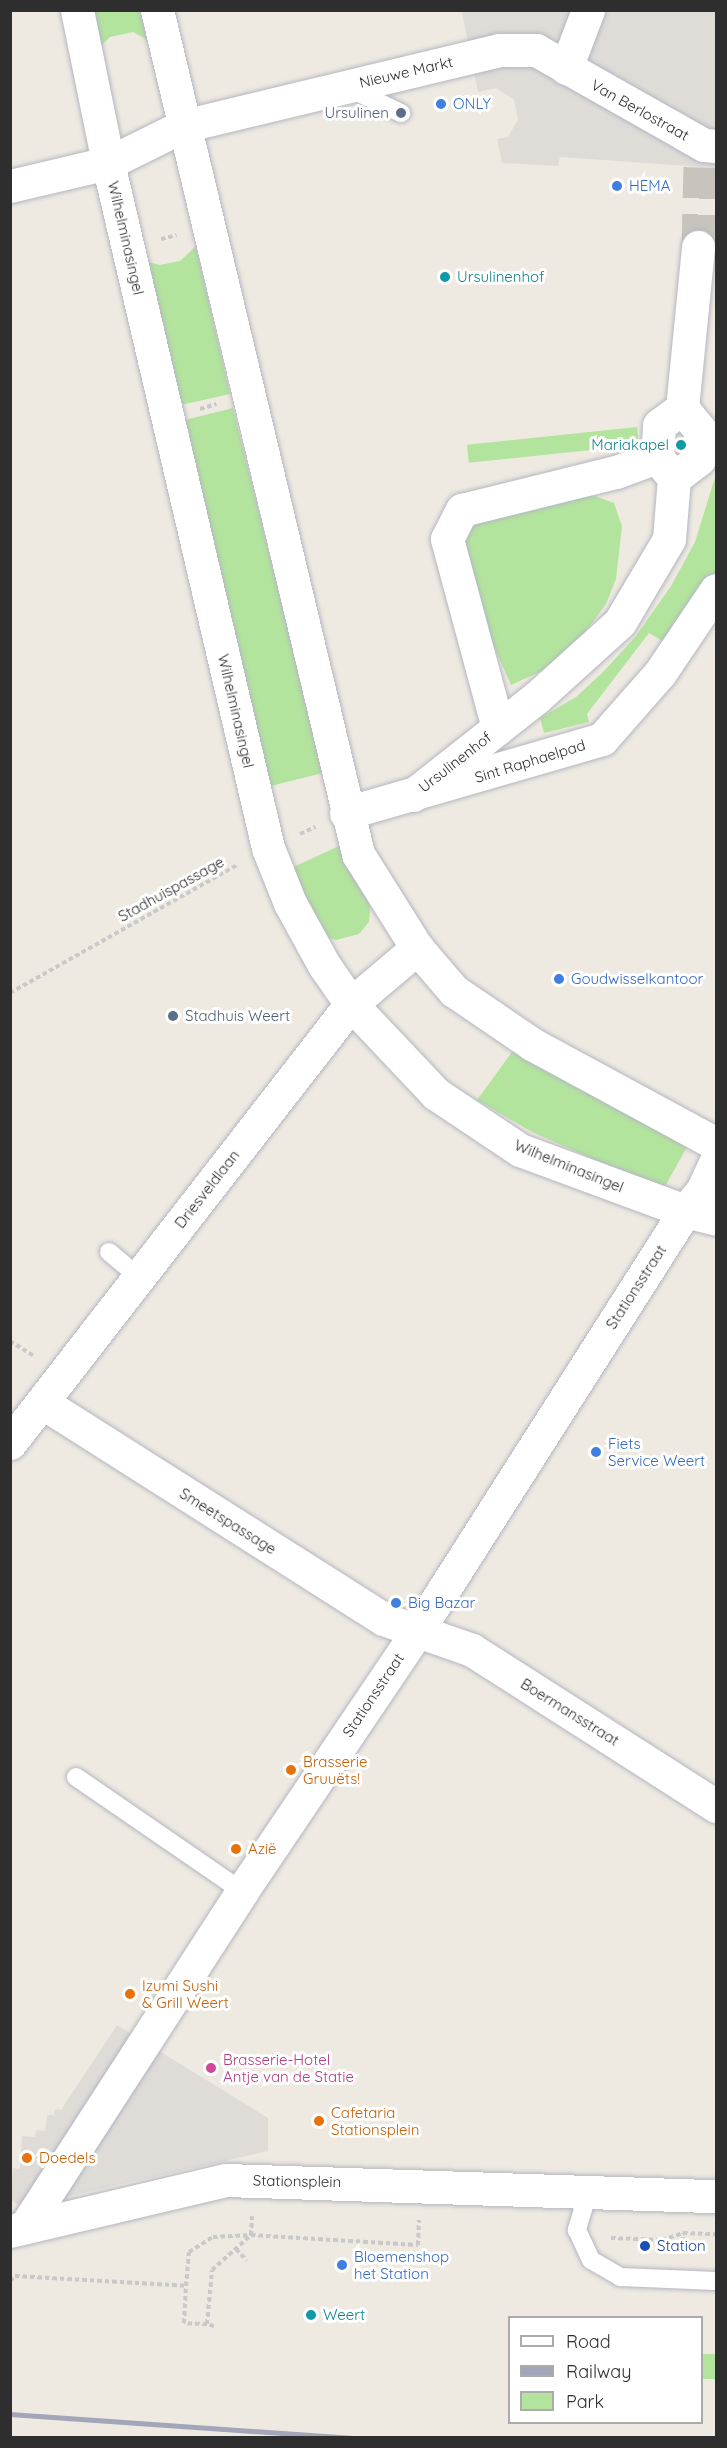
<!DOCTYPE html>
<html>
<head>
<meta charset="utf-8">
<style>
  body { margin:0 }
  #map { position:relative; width:727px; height:2448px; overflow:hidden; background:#efeae1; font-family:Quicksand,sans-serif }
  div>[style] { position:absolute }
  .green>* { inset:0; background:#b3e49e; transform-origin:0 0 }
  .plaza>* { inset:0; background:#dfdcd8 }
  .street-tunnel>* { height:33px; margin-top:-16.5px; transform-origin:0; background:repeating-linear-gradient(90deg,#c8c4bd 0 33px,transparent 0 49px) }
  .path>* { height:4px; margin-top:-2px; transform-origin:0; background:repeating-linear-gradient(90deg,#c9c9c9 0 4.5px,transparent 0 7.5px) }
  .roads { filter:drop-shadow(0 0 2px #b4b6c1) drop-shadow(0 0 2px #b4b6c1) }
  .lane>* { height:18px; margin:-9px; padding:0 9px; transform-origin:9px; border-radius:9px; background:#fff }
  .street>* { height:33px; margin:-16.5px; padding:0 16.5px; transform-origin:16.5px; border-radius:16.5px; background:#fff }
  .secondary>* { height:33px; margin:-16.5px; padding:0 16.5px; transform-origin:16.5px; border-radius:16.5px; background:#fff }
  .rail>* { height:4.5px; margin:-2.25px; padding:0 2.25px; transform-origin:2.25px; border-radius:2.25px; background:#a3a5b8 }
  .dots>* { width:16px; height:16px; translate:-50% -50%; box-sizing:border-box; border:3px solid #fff; border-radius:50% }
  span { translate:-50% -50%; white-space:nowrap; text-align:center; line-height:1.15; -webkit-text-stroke:6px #fff; paint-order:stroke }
  .street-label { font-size:15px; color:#2e2e2e }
  .shop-label { font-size:15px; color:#366cbe }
  .left { translate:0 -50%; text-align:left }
  .service-label { font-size:15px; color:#4e5e75 }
  .right { translate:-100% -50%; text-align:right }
  .culture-label { font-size:15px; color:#0d838f }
  .food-label { font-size:15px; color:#c56008 }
  .hotel-label { font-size:15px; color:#b23c85 }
  .transit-label { font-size:15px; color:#164399 }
  .frame { position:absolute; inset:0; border:12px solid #2e2e2e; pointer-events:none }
  .legend { position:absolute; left:508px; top:2316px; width:195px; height:108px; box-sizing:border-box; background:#fff; border:2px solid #ababab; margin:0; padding:8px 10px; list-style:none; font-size:18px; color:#2e2e2e }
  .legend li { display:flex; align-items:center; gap:12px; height:30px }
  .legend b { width:30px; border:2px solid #ababab }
</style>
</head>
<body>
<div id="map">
  <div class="green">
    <div style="clip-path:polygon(88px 11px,142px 11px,149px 41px,133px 32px,110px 37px,96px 51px)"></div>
    <div style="clip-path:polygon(196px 246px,230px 394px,172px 407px,140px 260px,160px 265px,180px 261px)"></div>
    <div style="left:233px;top:408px;width:376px;height:58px;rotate:76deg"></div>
    <div style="left:637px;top:427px;width:18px;height:171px;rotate:84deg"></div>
    <div style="clip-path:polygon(716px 474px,716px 578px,669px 645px,649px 633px,587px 714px,589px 722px,544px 733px,540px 718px,576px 697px,603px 672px,636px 636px,671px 586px,695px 542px)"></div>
    <div style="clip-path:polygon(595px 496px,614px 503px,622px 526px,616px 579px,606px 604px,583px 635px,546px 669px,511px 685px,490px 638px,464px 544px,468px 529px,486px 519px,576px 497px)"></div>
    <div style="clip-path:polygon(341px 845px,367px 895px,370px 909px,369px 922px,359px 934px,336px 940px,324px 936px,289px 869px)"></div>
    <div style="clip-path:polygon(517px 1045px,687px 1147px,663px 1190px,532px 1132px,477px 1100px)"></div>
    <div style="left:702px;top:2354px;width:14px;height:25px"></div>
  </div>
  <div class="plaza">
    <div style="clip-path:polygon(471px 10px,716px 11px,716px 168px,560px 157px,558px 166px,502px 163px,497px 139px,508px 137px,518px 119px,514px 100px,496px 88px,478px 92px,462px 13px)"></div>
    <div style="clip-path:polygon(117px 2025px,268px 2118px,268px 2151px,52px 2200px,33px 2214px,11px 2200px,13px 2168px,20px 2169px,22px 2136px,35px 2137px,36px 2130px,45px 2131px,47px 2115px,54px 2115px,55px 2109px,61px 2110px)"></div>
  </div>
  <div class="street-tunnel">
    <div style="left:698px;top:247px;width:80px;rotate:-88.6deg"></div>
  </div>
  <div class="path">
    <div style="left:161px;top:239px;width:16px;rotate:-14deg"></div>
    <div style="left:200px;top:409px;width:17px;rotate:-17deg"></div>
    <div style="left:300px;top:834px;width:17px;rotate:-25deg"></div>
    <div style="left:10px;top:993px;width:261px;rotate:-29.4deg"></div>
    <div style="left:10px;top:1341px;width:28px;rotate:32deg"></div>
    <div style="left:611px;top:2238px;width:51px;rotate:2.2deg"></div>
    <div style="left:662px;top:2240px;width:22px;rotate:-18deg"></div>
    <div style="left:683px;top:2233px;width:33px;rotate:2deg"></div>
    <div style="left:236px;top:2249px;width:16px;rotate:47deg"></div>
    <div style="left:683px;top:2249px;width:16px;rotate:-90deg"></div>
    <div style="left:10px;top:2281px;width:7px;rotate:-45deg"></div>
    <div style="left:15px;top:2276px;width:171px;rotate:3.3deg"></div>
    <div style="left:207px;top:2324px;width:23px;rotate:-178deg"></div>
    <div style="left:184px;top:2323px;width:37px;rotate:-87deg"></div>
    <div style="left:186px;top:2286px;width:34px;rotate:-85deg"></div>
    <div style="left:189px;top:2252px;width:28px;rotate:-32deg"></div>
    <div style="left:213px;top:2237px;width:38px;rotate:-3deg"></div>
    <div style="left:251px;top:2235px;width:167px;rotate:3.4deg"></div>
    <div style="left:418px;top:2245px;width:25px;rotate:-88deg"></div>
    <div style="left:214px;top:2326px;width:7px;rotate:-164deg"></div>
    <div style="left:207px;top:2324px;width:54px;rotate:-84.7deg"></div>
    <div style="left:212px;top:2270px;width:52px;rotate:-41.9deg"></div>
    <div style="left:251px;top:2235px;width:19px;rotate:-87deg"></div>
  </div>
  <div class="roads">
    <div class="lane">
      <div style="left:349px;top:88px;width:58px;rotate:25.7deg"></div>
      <div style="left:109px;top:1252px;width:39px;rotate:40deg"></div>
      <div style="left:76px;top:1777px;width:201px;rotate:34.5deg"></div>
      <div style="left:588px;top:2193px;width:39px;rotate:107deg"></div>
      <div style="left:577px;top:2230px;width:33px;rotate:65deg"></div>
      <div style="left:591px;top:2260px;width:34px;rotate:30deg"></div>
      <div style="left:620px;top:2277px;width:96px;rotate:2.4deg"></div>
    </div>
    <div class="street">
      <div style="left:566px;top:68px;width:62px;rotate:-69.2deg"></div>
      <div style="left:10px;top:186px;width:101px;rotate:-13.2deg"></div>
      <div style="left:108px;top:163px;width:84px;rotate:-26.3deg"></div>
      <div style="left:183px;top:126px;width:325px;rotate:-13.5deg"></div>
      <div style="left:499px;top:50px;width:37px"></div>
      <div style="left:536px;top:50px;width:193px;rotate:29.5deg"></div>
      <div style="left:704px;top:145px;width:12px;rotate:5deg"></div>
      <div style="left:674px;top:478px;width:31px;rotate:-37deg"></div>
      <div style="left:699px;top:459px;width:29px;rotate:-88deg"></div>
      <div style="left:700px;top:430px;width:28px;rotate:-129deg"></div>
      <div style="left:498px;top:728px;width:196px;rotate:-105.1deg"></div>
      <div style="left:447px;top:539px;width:33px;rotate:-63deg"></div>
      <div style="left:462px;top:510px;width:159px;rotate:-13.9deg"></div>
      <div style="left:616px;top:472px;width:44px;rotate:-20.1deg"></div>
      <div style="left:413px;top:795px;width:157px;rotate:-38.3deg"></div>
      <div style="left:536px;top:698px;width:113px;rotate:-42.1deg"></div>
      <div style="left:620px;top:622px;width:96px;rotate:-59.4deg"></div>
      <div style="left:669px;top:539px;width:61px;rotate:-85.3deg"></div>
      <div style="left:674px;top:478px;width:27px;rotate:-129deg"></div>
      <div style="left:657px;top:457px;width:32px;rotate:-86deg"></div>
      <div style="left:659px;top:425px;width:29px;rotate:-36deg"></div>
      <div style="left:682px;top:408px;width:162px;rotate:-84.3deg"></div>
      <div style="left:346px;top:813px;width:266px;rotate:-16.1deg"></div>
      <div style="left:602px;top:739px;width:88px;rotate:-48.7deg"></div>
      <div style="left:660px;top:673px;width:100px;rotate:-56deg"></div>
      <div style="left:43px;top:1403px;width:403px;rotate:32.4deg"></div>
      <div style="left:383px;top:1619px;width:94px;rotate:19.2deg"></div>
      <div style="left:472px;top:1650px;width:290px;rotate:32.6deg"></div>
      <div style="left:25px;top:2227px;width:400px;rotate:-57.1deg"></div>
      <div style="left:242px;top:1891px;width:315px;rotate:-56deg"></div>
      <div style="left:418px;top:1630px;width:497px;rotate:-57.5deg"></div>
      <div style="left:685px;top:1211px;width:26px;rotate:-50deg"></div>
      <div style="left:702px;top:1191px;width:33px;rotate:-65deg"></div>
    </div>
    <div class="secondary">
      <div style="left:77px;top:10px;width:156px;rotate:78.5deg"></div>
      <div style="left:108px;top:163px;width:703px;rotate:76.85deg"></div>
      <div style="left:268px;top:848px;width:59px;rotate:68.2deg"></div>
      <div style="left:290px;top:903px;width:71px;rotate:61.3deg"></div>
      <div style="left:324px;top:965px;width:47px;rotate:55.3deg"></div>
      <div style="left:351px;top:1004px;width:124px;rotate:46.6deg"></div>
      <div style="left:436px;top:1094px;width:101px;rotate:33.7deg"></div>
      <div style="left:520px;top:1150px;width:176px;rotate:20.3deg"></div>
      <div style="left:685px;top:1211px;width:32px;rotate:14deg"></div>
      <div style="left:157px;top:10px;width:868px;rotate:76.6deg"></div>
      <div style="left:358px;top:854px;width:111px;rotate:57.9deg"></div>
      <div style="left:417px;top:948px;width:57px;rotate:49.3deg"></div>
      <div style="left:454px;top:991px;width:94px;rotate:34.2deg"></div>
      <div style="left:532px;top:1044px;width:209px;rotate:28.5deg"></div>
      <div style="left:10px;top:1443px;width:556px;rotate:-52.16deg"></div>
      <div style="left:351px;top:1004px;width:87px;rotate:-40.3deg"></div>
      <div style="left:10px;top:2231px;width:222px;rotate:-13.3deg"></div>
      <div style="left:226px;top:2180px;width:490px;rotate:1.9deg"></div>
    </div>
  </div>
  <div class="rail">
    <div style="left:10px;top:2414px;width:344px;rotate:4deg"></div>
  </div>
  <div class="dots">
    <div style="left:441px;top:104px;background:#3f7fe0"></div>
    <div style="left:401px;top:113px;background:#5c6f8a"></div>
    <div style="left:617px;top:186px;background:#3f7fe0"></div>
    <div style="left:445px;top:277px;background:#0f9aa8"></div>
    <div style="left:681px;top:445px;background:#0f9aa8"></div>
    <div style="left:559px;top:979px;background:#3f7fe0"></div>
    <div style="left:173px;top:1016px;background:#5c6f8a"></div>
    <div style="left:596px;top:1452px;background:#3f7fe0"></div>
    <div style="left:396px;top:1603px;background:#3f7fe0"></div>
    <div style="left:291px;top:1770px;background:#e8710a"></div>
    <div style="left:236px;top:1849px;background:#e8710a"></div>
    <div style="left:130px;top:1994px;background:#e8710a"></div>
    <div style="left:211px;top:2068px;background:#d1479c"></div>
    <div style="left:319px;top:2121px;background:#e8710a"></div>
    <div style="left:27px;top:2158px;background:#e8710a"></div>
    <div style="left:645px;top:2246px;background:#1a4fb4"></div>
    <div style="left:342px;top:2265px;background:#3f7fe0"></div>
    <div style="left:311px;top:2315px;background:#0f9aa8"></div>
  </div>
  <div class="street-label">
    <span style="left:406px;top:72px;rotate:-13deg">Nieuwe Markt</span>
    <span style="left:640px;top:110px;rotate:29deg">Van Berlostraat</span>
    <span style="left:126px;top:238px;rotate:77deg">Wilhelminasingel</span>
    <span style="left:236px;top:711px;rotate:77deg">Wilhelminasingel</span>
    <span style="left:530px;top:761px;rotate:-17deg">Sint Raphaelpad</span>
    <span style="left:455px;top:762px;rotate:-38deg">Ursulinenhof</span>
    <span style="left:171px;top:889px;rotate:-29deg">Stadhuispassage</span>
    <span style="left:569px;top:1166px;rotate:22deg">Wilhelminasingel</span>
    <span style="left:207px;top:1189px;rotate:-52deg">Driesveldlaan</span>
    <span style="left:636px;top:1287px;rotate:-57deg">Stationsstraat</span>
    <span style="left:228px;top:1521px;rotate:32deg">Smeetspassage</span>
    <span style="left:373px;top:1695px;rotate:-56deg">Stationsstraat</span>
    <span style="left:570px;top:1712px;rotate:32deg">Boermansstraat</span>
    <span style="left:297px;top:2181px;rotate:1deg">Stationsplein</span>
  </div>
  <div class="shop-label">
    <span class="left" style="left:453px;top:104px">ONLY</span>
    <span class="left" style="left:629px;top:186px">HEMA</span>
    <span class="left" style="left:571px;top:979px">Goudwisselkantoor</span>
    <span class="left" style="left:608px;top:1452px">Fiets<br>Service Weert</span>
    <span class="left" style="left:408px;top:1603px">Big Bazar</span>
    <span class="left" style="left:354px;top:2265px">Bloemenshop<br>het Station</span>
  </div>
  <div class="service-label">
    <span class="right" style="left:389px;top:113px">Ursulinen</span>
    <span class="left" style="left:185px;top:1016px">Stadhuis Weert</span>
  </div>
  <div class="culture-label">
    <span class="left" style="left:457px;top:277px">Ursulinenhof</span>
    <span class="right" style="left:669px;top:445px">Mariakapel</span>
    <span class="left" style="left:323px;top:2315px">Weert</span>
  </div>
  <div class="food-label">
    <span class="left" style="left:303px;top:1770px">Brasserie<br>Gruuëts!</span>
    <span class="left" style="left:248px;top:1849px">Azië</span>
    <span class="left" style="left:142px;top:1994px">Izumi Sushi<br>&amp; Grill Weert</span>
    <span class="left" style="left:331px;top:2121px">Cafetaria<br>Stationsplein</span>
    <span class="left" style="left:39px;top:2158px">Doedels</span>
  </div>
  <div class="hotel-label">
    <span class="left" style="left:223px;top:2068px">Brasserie-Hotel<br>Antje van de Statie</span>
  </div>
  <div class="transit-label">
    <span class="left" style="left:657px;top:2246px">Station</span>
  </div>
  <div class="frame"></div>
  <ul class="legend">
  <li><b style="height:8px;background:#fff"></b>Road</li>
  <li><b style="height:8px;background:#a3a5b8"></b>Railway</li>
  <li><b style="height:16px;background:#b3e49e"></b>Park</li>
  </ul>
</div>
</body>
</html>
